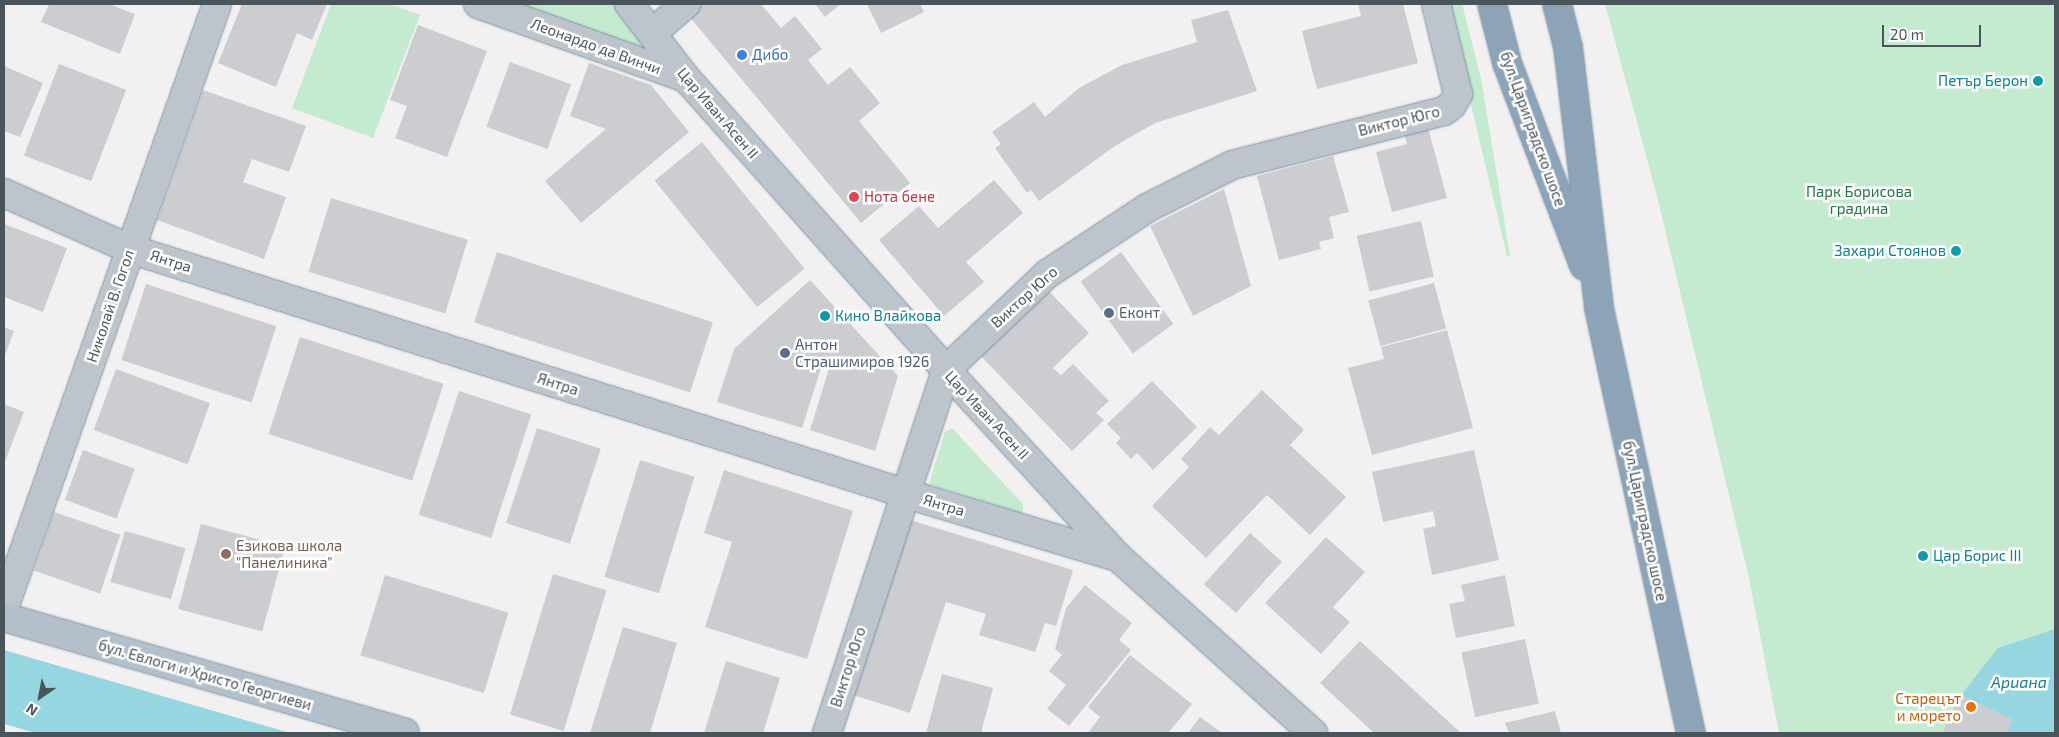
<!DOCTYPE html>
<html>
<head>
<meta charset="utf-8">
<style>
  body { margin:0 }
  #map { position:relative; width:2059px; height:737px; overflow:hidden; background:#f2f0f0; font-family:"Exo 2",sans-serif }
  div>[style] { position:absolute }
  .green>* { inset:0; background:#c4ead0 }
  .water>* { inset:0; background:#96d6e1 }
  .building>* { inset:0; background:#cbcdd1; transform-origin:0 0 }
  .roads { filter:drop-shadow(0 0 1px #7990a4) drop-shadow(0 0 1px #7990a4) }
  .minor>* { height:28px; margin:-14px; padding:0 14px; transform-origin:14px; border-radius:14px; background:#bdc4cb }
  .major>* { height:28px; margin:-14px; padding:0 14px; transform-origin:14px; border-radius:14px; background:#b3c0cb }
  .highway>* { height:28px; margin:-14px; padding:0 14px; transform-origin:14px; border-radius:14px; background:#8da4b8 }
  .dots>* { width:14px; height:14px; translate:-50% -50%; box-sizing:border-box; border:2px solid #fff; border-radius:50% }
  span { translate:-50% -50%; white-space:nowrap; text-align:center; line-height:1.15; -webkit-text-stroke:5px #fff; paint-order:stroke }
  .street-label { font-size:15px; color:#4a545b }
  .shop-label { font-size:15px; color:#366cbe }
  .left { translate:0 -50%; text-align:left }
  .culture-label { font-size:15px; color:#0d838f }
  .right { translate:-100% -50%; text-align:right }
  .park-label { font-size:15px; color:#237447 }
  .health-label { font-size:15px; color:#be3a42 }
  .service-label { font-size:15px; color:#4e5e75 }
  .education-label { font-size:15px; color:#785e54 }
  .food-label { font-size:15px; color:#c56008 }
  .water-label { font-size:16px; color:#1d8093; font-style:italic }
  .frame { position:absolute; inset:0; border:5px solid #4a545b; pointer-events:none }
  .north { position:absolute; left:15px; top:672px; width:50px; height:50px; -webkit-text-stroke:4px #fff; paint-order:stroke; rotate:213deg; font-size:14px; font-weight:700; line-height:20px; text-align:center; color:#4a545b }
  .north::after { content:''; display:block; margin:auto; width:18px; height:22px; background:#4a545b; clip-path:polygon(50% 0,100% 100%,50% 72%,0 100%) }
  .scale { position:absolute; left:1882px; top:25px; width:99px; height:22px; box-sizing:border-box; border:2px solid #4a545b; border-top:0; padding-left:6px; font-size:15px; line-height:18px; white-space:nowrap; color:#4a545b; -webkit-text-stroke:4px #fff; paint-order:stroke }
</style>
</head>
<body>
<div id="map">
  <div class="green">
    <div style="clip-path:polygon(331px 4px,389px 4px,420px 15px,373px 138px,292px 108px)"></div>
    <div style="clip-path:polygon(478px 4px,629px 4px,686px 78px)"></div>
    <div style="clip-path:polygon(1447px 4px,1462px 4px,1481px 78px,1510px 256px,1507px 256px)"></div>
    <div style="clip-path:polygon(1605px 4px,2055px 4px,2055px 733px,1779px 733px,1749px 578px,1657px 196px)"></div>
    <div style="clip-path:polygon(952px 428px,1023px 504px,1023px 511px,1020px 513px,929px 484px,945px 432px)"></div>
  </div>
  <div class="water">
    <div style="clip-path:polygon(2055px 629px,2055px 733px,2006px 733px,2012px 720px,1961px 695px,1998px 648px)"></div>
    <div style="clip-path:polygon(4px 650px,290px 733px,36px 733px,4px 724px)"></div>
  </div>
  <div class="building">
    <div style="clip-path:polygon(49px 4px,109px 4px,135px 14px,120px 54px,41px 22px)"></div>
    <div style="clip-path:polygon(242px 4px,327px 4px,312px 40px,297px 33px,276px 87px,218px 63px)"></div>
    <div style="clip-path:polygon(703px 4px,761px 4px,781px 28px,795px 16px,822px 49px,808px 60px,828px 85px,850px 67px,880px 103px,859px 121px,910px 183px,861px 223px,689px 16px)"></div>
    <div style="clip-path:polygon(815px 4px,841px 4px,825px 17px)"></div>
    <div style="clip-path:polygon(867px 4px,920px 4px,924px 12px,881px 33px)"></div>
    <div style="clip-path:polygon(1358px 4px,1403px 4px,1418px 63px,1317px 89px,1302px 31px,1361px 16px)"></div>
    <div style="clip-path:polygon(1228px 10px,1257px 91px,1155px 123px,1115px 146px,1039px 201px,1031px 190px,1027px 193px,995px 148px,1001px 144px,992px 132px,1034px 102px,1045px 117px,1079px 88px,1122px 65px,1197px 42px,1191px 20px)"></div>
    <div style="clip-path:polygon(418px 25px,487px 51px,447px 157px,395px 138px,407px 106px,390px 100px)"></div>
    <div style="left:510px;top:62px;width:65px;height:69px;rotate:20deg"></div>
    <div style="clip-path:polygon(589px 63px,651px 85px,689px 132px,581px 223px,545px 181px,606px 129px,570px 116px)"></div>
    <div style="left:59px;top:64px;width:72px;height:98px;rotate:21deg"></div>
    <div style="clip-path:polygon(4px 66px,43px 83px,20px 137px,4px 131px)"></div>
    <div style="clip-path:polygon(203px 90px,306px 126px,289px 172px,252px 159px,243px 182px,286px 197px,264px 259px,157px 220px)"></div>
    <div style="clip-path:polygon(1427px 124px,1447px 198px,1392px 212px,1376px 152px,1407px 144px,1403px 130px)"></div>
    <div style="left:702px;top:142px;width:163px;height:61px;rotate:51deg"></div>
    <div style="clip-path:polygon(1333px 156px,1349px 212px,1329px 217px,1334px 238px,1319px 242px,1321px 249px,1279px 260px,1257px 176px)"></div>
    <div style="clip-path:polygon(994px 180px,1023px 213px,966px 262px,984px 282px,944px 316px,879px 240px,919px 206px,938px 228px)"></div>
    <div style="clip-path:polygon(1224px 189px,1251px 286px,1193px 316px,1150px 226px)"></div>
    <div style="left:331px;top:198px;width:143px;height:77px;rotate:17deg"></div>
    <div style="left:1421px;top:221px;width:57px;height:66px;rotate:77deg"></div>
    <div style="clip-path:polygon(4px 224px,67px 248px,43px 312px,4px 297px)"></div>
    <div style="left:497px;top:252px;width:227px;height:74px;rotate:18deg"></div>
    <div style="left:1121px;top:252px;width:89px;height:50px;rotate:54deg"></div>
    <div style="clip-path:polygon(810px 280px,898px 376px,875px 451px,810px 430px,833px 356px,821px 368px,802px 428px,717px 402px,734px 349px)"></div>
    <div style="left:1434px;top:283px;width:47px;height:68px;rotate:75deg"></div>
    <div style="left:146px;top:284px;width:137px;height:80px;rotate:18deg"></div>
    <div style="clip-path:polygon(1048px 290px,1089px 333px,1053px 368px,1061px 375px,1073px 364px,1109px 401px,1096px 413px,1104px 420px,1072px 451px,980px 355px)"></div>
    <div style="clip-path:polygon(4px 327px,14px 331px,4px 358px)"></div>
    <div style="clip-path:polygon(1447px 330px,1473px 428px,1372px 455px,1348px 368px,1384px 359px,1381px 347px)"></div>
    <div style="left:300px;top:337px;width:151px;height:102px;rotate:18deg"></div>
    <div style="left:116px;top:369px;width:100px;height:65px;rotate:20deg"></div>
    <div style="clip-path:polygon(1152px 381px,1197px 427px,1153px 470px,1137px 453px,1131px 459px,1116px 443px,1121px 438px,1107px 424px)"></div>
    <div style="clip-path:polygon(1262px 390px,1304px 430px,1290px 445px,1346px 497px,1310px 535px,1267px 495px,1206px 558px,1152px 506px,1189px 467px,1181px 459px,1210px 427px,1219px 435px)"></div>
    <div style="left:459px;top:391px;width:76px;height:130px;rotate:18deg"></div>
    <div style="clip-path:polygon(4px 404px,24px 412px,4px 464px)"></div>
    <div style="left:537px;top:428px;width:67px;height:100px;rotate:18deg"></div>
    <div style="left:83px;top:450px;width:55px;height:53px;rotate:20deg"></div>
    <div style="clip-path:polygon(1474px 450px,1499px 560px,1432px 575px,1423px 529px,1436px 526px,1433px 511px,1383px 522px,1372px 472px)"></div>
    <div style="left:640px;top:460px;width:57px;height:122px;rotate:17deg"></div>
    <div style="clip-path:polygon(724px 470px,853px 511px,807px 659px,705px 627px,732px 542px,704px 533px)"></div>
    <div style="left:54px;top:512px;width:70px;height:62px;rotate:19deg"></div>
    <div style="clip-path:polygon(907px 519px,1073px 570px,1056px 626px,1045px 623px,1035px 652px,979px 635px,986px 614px,946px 602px,910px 713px,853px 695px)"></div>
    <div style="left:201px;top:524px;width:87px;height:88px;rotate:15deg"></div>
    <div style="left:125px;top:531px;width:63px;height:53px;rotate:16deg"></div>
    <div style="left:1250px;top:533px;width:43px;height:69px;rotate:42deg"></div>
    <div style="clip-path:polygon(1326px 537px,1365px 572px,1333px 607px,1350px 622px,1321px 654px,1265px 603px)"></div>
    <div style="left:553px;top:574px;width:56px;height:147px;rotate:17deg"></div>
    <div style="left:385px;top:575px;width:129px;height:84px;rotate:17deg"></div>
    <div style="clip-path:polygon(1505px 575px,1515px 626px,1456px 638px,1449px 604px,1465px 601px,1461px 585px)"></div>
    <div style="clip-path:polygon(1085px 585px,1132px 623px,1119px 640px,1131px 650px,1069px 726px,1047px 709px,1066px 685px,1049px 671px,1062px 655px,1055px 649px,1066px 608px)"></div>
    <div style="clip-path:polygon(623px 627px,677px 643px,650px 733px,590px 733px)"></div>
    <div style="left:1525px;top:639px;width:66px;height:65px;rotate:78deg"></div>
    <div style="clip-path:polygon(1360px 641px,1461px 733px,1374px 733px,1320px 683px)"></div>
    <div style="clip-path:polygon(1130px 655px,1192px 704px,1168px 733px,1088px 733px,1100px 717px,1088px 707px)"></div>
    <div style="clip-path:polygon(726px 661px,780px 678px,763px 733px,704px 733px)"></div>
    <div style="clip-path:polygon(942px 674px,993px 688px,981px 733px,926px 733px)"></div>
    <div style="clip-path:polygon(1961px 695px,2013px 720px,2006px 733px,1942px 733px)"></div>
    <div style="clip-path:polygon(1555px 711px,1561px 733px,1509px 733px,1505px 723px)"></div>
    <div style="clip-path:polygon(1200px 717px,1222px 733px,1188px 733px)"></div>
  </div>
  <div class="roads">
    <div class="minor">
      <div style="left:478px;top:4px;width:221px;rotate:19.6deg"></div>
      <div style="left:629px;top:4px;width:93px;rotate:52.4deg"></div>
      <div style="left:686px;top:78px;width:391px;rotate:48.3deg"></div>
      <div style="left:946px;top:370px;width:254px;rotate:47.4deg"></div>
      <div style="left:1118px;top:557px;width:263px;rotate:42.1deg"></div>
      <div style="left:652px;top:33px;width:45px;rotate:-40.5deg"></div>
      <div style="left:4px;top:193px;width:138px;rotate:24deg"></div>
      <div style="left:130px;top:249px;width:812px;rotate:17.5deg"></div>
      <div style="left:904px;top:493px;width:223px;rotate:16.7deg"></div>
      <div style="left:4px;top:608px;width:640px;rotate:-70.57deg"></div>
      <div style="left:827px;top:733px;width:382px;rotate:-71.8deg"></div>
      <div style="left:946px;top:370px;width:139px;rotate:-43.5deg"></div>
      <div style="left:1047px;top:274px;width:120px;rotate:-33.4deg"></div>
      <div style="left:1147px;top:208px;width:95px;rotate:-26.8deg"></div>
      <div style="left:1232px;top:165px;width:219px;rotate:-14.3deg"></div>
      <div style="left:1444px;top:111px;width:10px;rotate:-37deg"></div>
      <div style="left:1452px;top:105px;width:13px;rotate:-61deg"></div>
      <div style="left:1458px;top:94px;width:93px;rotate:-103.7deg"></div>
    </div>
    <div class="major">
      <div style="left:4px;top:617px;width:417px;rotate:16.1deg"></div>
    </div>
    <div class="highway">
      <div style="left:1492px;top:4px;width:61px;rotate:75.7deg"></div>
      <div style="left:1507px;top:63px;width:217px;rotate:69.2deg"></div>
      <div style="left:1557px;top:4px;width:44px;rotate:75.7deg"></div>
      <div style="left:1568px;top:47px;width:263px;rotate:83.2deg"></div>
      <div style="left:1599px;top:308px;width:435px;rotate:77.8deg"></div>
    </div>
  </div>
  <div class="dots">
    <div style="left:742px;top:55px;background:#3f7fe0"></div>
    <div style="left:2038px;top:81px;background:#0f9aa8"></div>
    <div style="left:854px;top:197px;background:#e0444e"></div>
    <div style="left:1956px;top:251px;background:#0f9aa8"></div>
    <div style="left:1109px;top:313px;background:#5c6f8a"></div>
    <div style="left:825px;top:316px;background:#0f9aa8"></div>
    <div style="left:785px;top:353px;background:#5c6f8a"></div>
    <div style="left:226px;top:554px;background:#8d6e63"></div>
    <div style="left:1923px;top:556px;background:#0f9aa8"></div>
    <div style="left:1971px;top:707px;background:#e8710a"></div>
  </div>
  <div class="street-label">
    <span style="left:596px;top:46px;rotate:20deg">Леонардо да Винчи</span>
    <span style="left:718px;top:113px;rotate:49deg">Цар Иван Асен II</span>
    <span style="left:1399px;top:121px;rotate:-14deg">Виктор Юго</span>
    <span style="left:1533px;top:129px;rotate:70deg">бул. Цариградско шосе</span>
    <span style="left:171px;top:261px;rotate:18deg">Янтра</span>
    <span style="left:1024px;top:297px;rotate:-42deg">Виктор Юго</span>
    <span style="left:110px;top:306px;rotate:-71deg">Николай В. Гогол</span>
    <span style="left:558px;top:384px;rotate:18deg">Янтра</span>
    <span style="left:987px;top:415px;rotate:47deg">Цар Иван Асен II</span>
    <span style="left:944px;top:505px;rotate:17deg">Янтра</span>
    <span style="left:1645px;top:521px;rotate:78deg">бул. Цариградско шосе</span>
    <span style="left:848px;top:667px;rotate:-72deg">Виктор Юго</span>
    <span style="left:205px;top:675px;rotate:16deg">бул. Евлоги и Христо Георгиеви</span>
  </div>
  <div class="shop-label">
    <span class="left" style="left:752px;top:55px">Дибо</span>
  </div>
  <div class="culture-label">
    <span class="right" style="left:2028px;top:81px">Петър Берон</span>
    <span class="right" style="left:1946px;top:251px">Захари Стоянов</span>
    <span class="left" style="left:835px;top:316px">Кино Влайкова</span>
    <span class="left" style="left:1933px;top:556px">Цар Борис III</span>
  </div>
  <div class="park-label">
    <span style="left:1859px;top:200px">Парк Борисова<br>градина</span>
  </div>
  <div class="health-label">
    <span class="left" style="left:864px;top:197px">Нота бене</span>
  </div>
  <div class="service-label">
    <span class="left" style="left:1119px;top:313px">Еконт</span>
    <span class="left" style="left:795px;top:353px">Антон<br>Страшимиров 1926</span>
  </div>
  <div class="education-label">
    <span class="left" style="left:236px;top:554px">Езикова школа<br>"Панелиника"</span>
  </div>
  <div class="food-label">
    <span class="right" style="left:1961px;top:707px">Старецът<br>и морето</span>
  </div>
  <div class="water-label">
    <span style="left:2019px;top:682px">Ариана</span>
  </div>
  <div class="frame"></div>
  <div class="north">N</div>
  <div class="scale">20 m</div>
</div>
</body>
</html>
